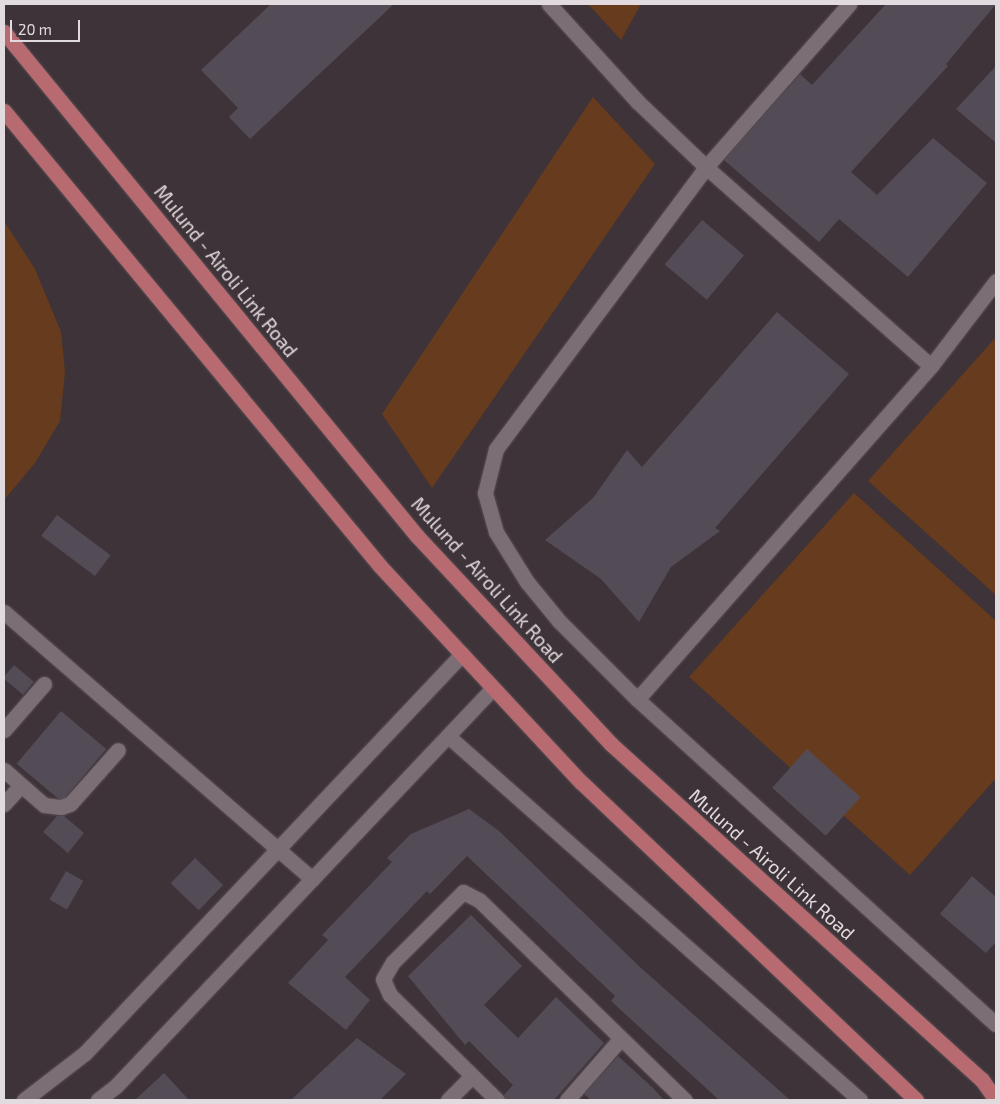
<!DOCTYPE html>
<html>
<head>
<meta charset="utf-8">
<style>
  body { margin:0 }
  #map { position:relative; width:1000px; height:1104px; overflow:hidden; background:#3e3338; font-family:"Exo 2",sans-serif }
  div>[style] { position:absolute }
  .green>* { inset:0; background:#673b1d }
  .building>* { inset:0; background:#534c57; transform-origin:0 0 }
  .roads { filter:drop-shadow(0 0 1px #5a5055) drop-shadow(0 0 1px #5a5055) }
  .minor>* { height:15px; margin:-7.5px; padding:0 7.5px; transform-origin:7.5px; border-radius:7.5px; background:#7b6e74 }
  .tertiary>* { height:15px; margin:-7.5px; padding:0 7.5px; transform-origin:7.5px; border-radius:7.5px; background:#7b6e74 }
  .primary>* { height:15px; margin:-7.5px; padding:0 7.5px; transform-origin:7.5px; border-radius:7.5px; background:#b76b71 }
  span { translate:-50% -50%; white-space:nowrap; text-align:center; line-height:1.15; -webkit-text-stroke:4.5px #3e3338; paint-order:stroke }
  .street-label { font-size:19px; color:#e1dade }
  .frame { position:absolute; inset:0; border:5px solid #e1dade; pointer-events:none }
  .scale { position:absolute; left:10px; top:20px; width:70px; height:22px; box-sizing:border-box; border:2px solid #e1dade; border-top:0; padding-left:6px; font-size:15px; line-height:18px; white-space:nowrap; color:#e1dade; -webkit-text-stroke:4px #3e3338; paint-order:stroke }
</style>
</head>
<body>
<div id="map">
  <div class="green">
    <div style="clip-path:polygon(588px 4px,641px 4px,621px 40px)"></div>
    <div style="clip-path:polygon(593px 97px,655px 164px,432px 488px,382px 414px)"></div>
    <div style="clip-path:polygon(4px 221px,35px 269px,61px 332px,65px 372px,60px 421px,35px 463px,4px 500px)"></div>
    <div style="clip-path:polygon(996px 337px,996px 595px,868px 481px)"></div>
    <div style="clip-path:polygon(854px 493px,996px 621px,996px 778px,910px 875px,689px 677px)"></div>
  </div>
  <div class="building">
    <div style="clip-path:polygon(271px 4px,394px 4px,250px 139px,229px 117px,238px 108px,201px 70px)"></div>
    <div style="clip-path:polygon(886px 4px,996px 4px,946px 64px,948px 66px,851px 172px,877px 195px,933px 138px,987px 183px,908px 277px,839px 219px,819px 242px,724px 160px,800px 74px,812px 85px)"></div>
    <div style="clip-path:polygon(996px 66px,996px 143px,956px 109px)"></div>
    <div style="left:702px;top:220px;width:55px;height:58px;rotate:40deg"></div>
    <div style="clip-path:polygon(777px 312px,849px 374px,715px 528px,720px 531px,671px 567px,639px 622px,601px 579px,545px 540px,593px 498px,627px 450px,642px 467px)"></div>
    <div style="left:57px;top:515px;width:67px;height:26px;rotate:37deg"></div>
    <div style="left:14px;top:665px;width:26px;height:17px;rotate:40deg"></div>
    <div style="left:61px;top:711px;width:59px;height:69px;rotate:40deg"></div>
    <div style="left:807px;top:749px;width:72px;height:52px;rotate:42deg"></div>
    <div style="clip-path:polygon(469px 809px,499px 831px,641px 968px,790px 1100px,719px 1100px,611px 1001px,615px 996px,467px 856px,430px 894px,427px 891px,345px 977px,370px 1000px,346px 1030px,288px 983px,328px 940px,322px 935px,392px 862px,387px 858px,411px 834px)"></div>
    <div style="clip-path:polygon(57px 816px,64px 816px,84px 833px,68px 853px,43px 832px)"></div>
    <div style="left:195px;top:858px;width:39px;height:35px;rotate:44deg"></div>
    <div style="left:66px;top:871px;width:20px;height:33px;rotate:30deg"></div>
    <div style="clip-path:polygon(972px 876px,996px 897px,996px 942px,986px 953px,940px 914px)"></div>
    <div style="clip-path:polygon(471px 915px,522px 966px,484px 1005px,518px 1038px,556px 997px,604px 1043px,554px 1100px,506px 1100px,504px 1095px,513px 1085px,469px 1041px,465px 1045px,408px 976px)"></div>
    <div style="clip-path:polygon(357px 1038px,406px 1074px,380px 1100px,291px 1100px)"></div>
    <div style="clip-path:polygon(618px 1056px,652px 1087px,664px 1100px,591px 1100px,584px 1094px)"></div>
    <div style="clip-path:polygon(164px 1073px,189px 1100px,135px 1100px)"></div>
  </div>
  <div class="roads">
    <div class="minor">
      <div style="left:549px;top:4px;width:132px;rotate:47.8deg"></div>
      <div style="left:638px;top:102px;width:94px;rotate:43.7deg"></div>
      <div style="left:706px;top:167px;width:300px;rotate:41.5deg"></div>
      <div style="left:931px;top:366px;width:107px;rotate:-52.6deg"></div>
      <div style="left:931px;top:366px;width:444px;rotate:131.4deg"></div>
      <div style="left:637px;top:699px;width:484px;rotate:42.2deg"></div>
      <div style="left:4px;top:612px;width:408px;rotate:40.9deg"></div>
      <div style="left:4px;top:730px;width:61px;rotate:-49deg"></div>
      <div style="left:448px;top:736px;width:550px;rotate:41.46deg"></div>
      <div style="left:4px;top:770px;width:53px;rotate:41.2deg"></div>
      <div style="left:44px;top:805px;width:17px;rotate:7deg"></div>
      <div style="left:61px;top:807px;width:9px;rotate:-18deg"></div>
      <div style="left:70px;top:804px;width:72px;rotate:-48.4deg"></div>
      <div style="left:4px;top:804px;width:25px;rotate:-48deg"></div>
      <div style="left:448px;top:1100px;width:33px;rotate:-45deg"></div>
      <div style="left:497px;top:1100px;width:150px;rotate:-135.5deg"></div>
      <div style="left:390px;top:995px;width:17px;rotate:-114deg"></div>
      <div style="left:383px;top:979px;width:20px;rotate:-60deg"></div>
      <div style="left:393px;top:962px;width:99px;rotate:-45deg"></div>
      <div style="left:463px;top:892px;width:18px;rotate:27deg"></div>
      <div style="left:479px;top:900px;width:287px;rotate:44.2deg"></div>
      <div style="left:567px;top:1100px;width:82px;rotate:-48.9deg"></div>
    </div>
    <div class="tertiary">
      <div style="left:637px;top:699px;width:110px;rotate:-135deg"></div>
      <div style="left:559px;top:621px;width:50px;rotate:-129.4deg"></div>
      <div style="left:527px;top:582px;width:59px;rotate:-121.8deg"></div>
      <div style="left:496px;top:532px;width:41px;rotate:-105.8deg"></div>
      <div style="left:485px;top:493px;width:45px;rotate:-76deg"></div>
      <div style="left:496px;top:449px;width:352px;rotate:-53.3deg"></div>
      <div style="left:706px;top:167px;width:217px;rotate:-48.7deg"></div>
      <div style="left:24px;top:1100px;width:77px;rotate:-37.6deg"></div>
      <div style="left:85px;top:1053px;width:549px;rotate:-46.62deg"></div>
      <div style="left:98px;top:1100px;width:23px;rotate:-38deg"></div>
      <div style="left:116px;top:1086px;width:548px;rotate:-46.55deg"></div>
    </div>
    <div class="primary">
      <div style="left:4px;top:32px;width:652px;rotate:50.67deg"></div>
      <div style="left:417px;top:536px;width:284px;rotate:47deg"></div>
      <div style="left:611px;top:744px;width:501px;rotate:42.17deg"></div>
      <div style="left:982px;top:1080px;width:24px;rotate:55deg"></div>
      <div style="left:4px;top:111px;width:590px;rotate:50.43deg"></div>
      <div style="left:380px;top:566px;width:295px;rotate:47.1deg"></div>
      <div style="left:581px;top:782px;width:462px;rotate:43.5deg"></div>
    </div>
  </div>
  <div class="street-label">
    <span style="left:226px;top:271px;rotate:51deg">Mulund - Airoli Link Road</span>
    <span style="left:487px;top:580px;rotate:48deg">Mulund - Airoli Link Road</span>
    <span style="left:772px;top:864px;rotate:42deg">Mulund - Airoli Link Road</span>
  </div>
  <div class="frame"></div>
  <div class="scale">20 m</div>
</div>
</body>
</html>
